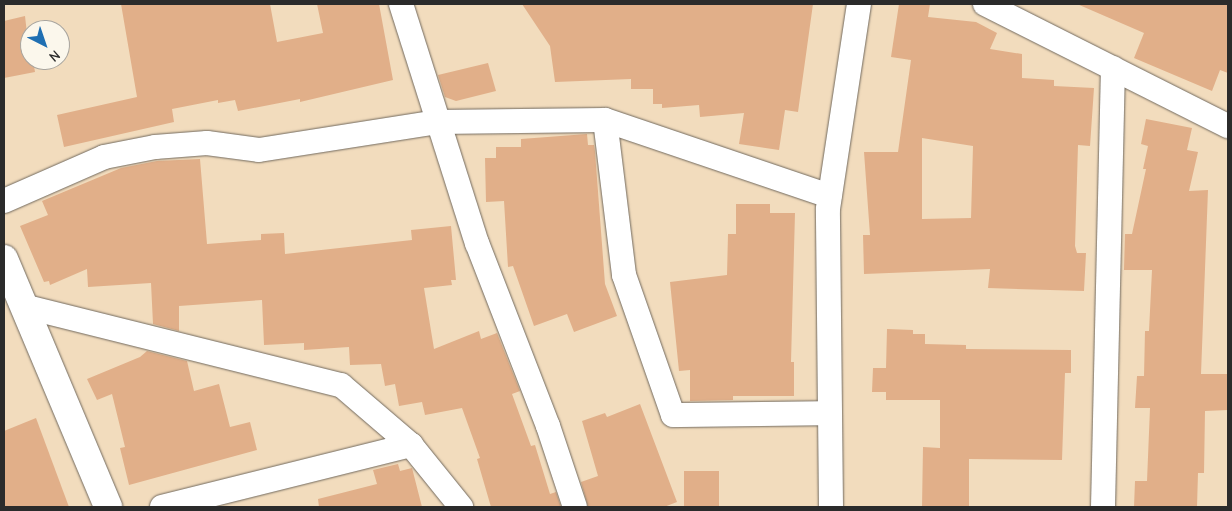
<!DOCTYPE html>
<html>
<head>
<meta charset="utf-8">
<style>
  body { margin:0 }
  #map { position:relative; width:1232px; height:511px; overflow:hidden; background:#f2dcbd; font-family:"Comic Neue",sans-serif }
  div>[style] { position:absolute }
  .building>* { inset:0; background:#e1af89; transform-origin:0 0 }
  .roads { filter:drop-shadow(0 0 1px #71695e) drop-shadow(0 0 1px #71695e) }
  .minor>* { height:24px; margin:-12px; padding:0 12px; transform-origin:12px; border-radius:12px; background:#fff }
  .tertiary>* { height:28px; margin:-14px; padding:0 14px; transform-origin:14px; border-radius:14px; background:#fff }
  span { translate:-50% -50%; white-space:nowrap; text-align:center; line-height:1.15; -webkit-text-stroke:4.5px #fbf7ec; paint-order:stroke }
  .frame { position:absolute; inset:0; border:5px solid #2b2b2b; pointer-events:none }
  .north { position:absolute; left:20px; top:20px; width:50px; height:50px; box-sizing:border-box; background:#fbf7ec; border:1px solid #a8a59f; border-radius:50%; rotate:139deg; font-size:14px; font-weight:700; line-height:20px; text-align:center; color:#2b2b2b }
  .north::after { content:''; display:block; margin:auto; width:18px; height:22px; background:#1f6fb2; clip-path:polygon(50% 0,100% 100%,50% 72%,0 100%) }
</style>
</head>
<body>
<div id="map">
  <div class="building">
    <div style="clip-path:polygon(121px 4px,270px 4px,277px 42px,323px 33px,317px 4px,379px 4px,393px 80px,300px 102px,300px 99px,238px 111px,235px 100px,218px 103px,218px 100px,172px 109px,174px 122px,64px 147px,57px 115px,137px 97px)"></div>
    <div style="clip-path:polygon(522px 4px,813px 4px,798px 112px,785px 110px,779px 150px,739px 144px,744px 113px,700px 117px,699px 105px,662px 108px,662px 104px,653px 104px,653px 89px,631px 89px,631px 79px,555px 82px,550px 46px)"></div>
    <div style="clip-path:polygon(evenodd,899px 4px,930px 4px,928px 17px,976px 22px,997px 33px,990px 49px,1022px 54px,1022px 78px,1054px 80px,1054px 86px,1094px 88px,1090px 146px,1078px 145px,1075px 246px,1077px 253px,1086px 253px,1084px 291px,988px 288px,990px 269px,864px 274px,863px 235px,870px 235px,864px 152px,898px 152px,911px 60px,891px 57px,899px 4px,922px 138px,973px 146px,971px 218px,922px 219px,922px 138px)"></div>
    <div style="clip-path:polygon(1077px 4px,1228px 4px,1228px 73px,1220px 70px,1212px 91px,1134px 58px,1144px 33px)"></div>
    <div style="clip-path:polygon(25px 16px,30px 60px,33px 60px,35px 72px,4px 78px,4px 21px)"></div>
    <div style="clip-path:polygon(488px 63px,496px 91px,456px 101px,445px 97px,438px 75px)"></div>
    <div style="clip-path:polygon(1146px 119px,1192px 128px,1187px 150px,1198px 152px,1189px 191px,1208px 190px,1201px 374px,1228px 374px,1228px 410px,1205px 411px,1204px 473px,1198px 473px,1197px 507px,1134px 507px,1135px 481px,1147px 481px,1150px 408px,1135px 408px,1137px 376px,1144px 376px,1145px 331px,1149px 331px,1152px 270px,1124px 270px,1125px 234px,1132px 234px,1146px 169px,1143px 169px,1148px 146px,1141px 144px)"></div>
    <div style="clip-path:polygon(587px 134px,588px 145px,594px 145px,595px 152px,605px 284px,617px 316px,574px 332px,567px 314px,534px 326px,513px 266px,508px 267px,504px 201px,486px 202px,485px 158px,496px 158px,496px 147px,521px 147px,521px 139px)"></div>
    <div style="clip-path:polygon(200px 159px,207px 244px,261px 240px,261px 234px,284px 233px,285px 254px,412px 240px,411px 230px,451px 226px,456px 280px,451px 280px,452px 285px,424px 288px,434px 349px,479px 331px,481px 339px,497px 333px,520px 391px,512px 394px,531px 446px,535px 445px,550px 494px,556px 492px,561px 507px,491px 507px,477px 459px,480px 458px,462px 408px,425px 415px,422px 402px,399px 406px,395px 384px,385px 386px,381px 364px,350px 365px,349px 347px,304px 350px,304px 343px,264px 345px,262px 300px,179px 306px,179px 331px,153px 324px,151px 283px,88px 287px,87px 269px,50px 285px,49px 281px,44px 282px,20px 226px,48px 215px,42px 201px,121px 168px,157px 161px)"></div>
    <div style="clip-path:polygon(736px 204px,770px 204px,770px 213px,795px 213px,791px 362px,794px 362px,794px 396px,733px 396px,733px 400px,690px 401px,690px 370px,679px 371px,670px 282px,727px 275px,728px 234px,736px 234px)"></div>
    <div style="clip-path:polygon(887px 329px,913px 330px,913px 334px,925px 334px,925px 344px,966px 345px,966px 349px,1071px 350px,1071px 373px,1065px 373px,1062px 460px,969px 459px,969px 507px,922px 507px,923px 447px,940px 448px,940px 400px,886px 400px,886px 392px,872px 392px,873px 368px,886px 368px)"></div>
    <div style="clip-path:polygon(147px 351px,187px 361px,194px 391px,219px 384px,230px 427px,250px 422px,257px 450px,129px 485px,120px 448px,125px 447px,112px 394px,97px 400px,87px 379px,140px 357px)"></div>
    <div style="clip-path:polygon(640px 404px,677px 502px,664px 507px,588px 507px,581px 482px,598px 476px,582px 421px,605px 413px,607px 417px)"></div>
    <div style="clip-path:polygon(36px 418px,69px 507px,4px 507px,4px 431px)"></div>
    <div style="clip-path:polygon(398px 464px,400px 471px,412px 468px,422px 507px,319px 507px,318px 499px,377px 484px,373px 470px)"></div>
    <div style="left:684px;top:471px;width:35px;height:36px"></div>
  </div>
  <div class="roads">
    <div class="minor">
      <div style="left:401px;top:4px;width:251px;rotate:72.4deg"></div>
      <div style="left:477px;top:243px;width:196px;rotate:68.8deg"></div>
      <div style="left:548px;top:426px;width:85px;rotate:71.6deg"></div>
      <div style="left:985px;top:4px;width:272px;rotate:26.7deg"></div>
      <div style="left:605px;top:120px;width:156px;rotate:83deg"></div>
      <div style="left:624px;top:275px;width:148px;rotate:70.7deg"></div>
      <div style="left:673px;top:415px;width:157px;rotate:-0.7deg"></div>
      <div style="left:4px;top:201px;width:109px;rotate:-23.7deg"></div>
      <div style="left:104px;top:157px;width:52px;rotate:-11.1deg"></div>
      <div style="left:155px;top:147px;width:52px;rotate:-4.4deg"></div>
      <div style="left:207px;top:143px;width:52px;rotate:7.7deg"></div>
      <div style="left:259px;top:150px;width:180px;rotate:-8.9deg"></div>
      <div style="left:437px;top:122px;width:168px;rotate:-0.7deg"></div>
      <div style="left:605px;top:120px;width:237px;rotate:18.7deg"></div>
      <div style="left:23px;top:306px;width:328px;rotate:14deg"></div>
      <div style="left:341px;top:385px;width:92px;rotate:40.6deg"></div>
      <div style="left:411px;top:445px;width:80px;rotate:51.1deg"></div>
      <div style="left:162px;top:507px;width:257px;rotate:-14deg"></div>
      <div style="left:831px;top:507px;width:298px;rotate:-90.6deg"></div>
      <div style="left:828px;top:209px;width:207px;rotate:-81.4deg"></div>
      <div style="left:1103px;top:507px;width:439px;rotate:-88.7deg"></div>
    </div>
    <div class="tertiary">
      <div style="left:4px;top:259px;width:269px;rotate:67.2deg"></div>
    </div>
  </div>
  <div class="frame"></div>
  <div class="north">N</div>
</div>
</body>
</html>
